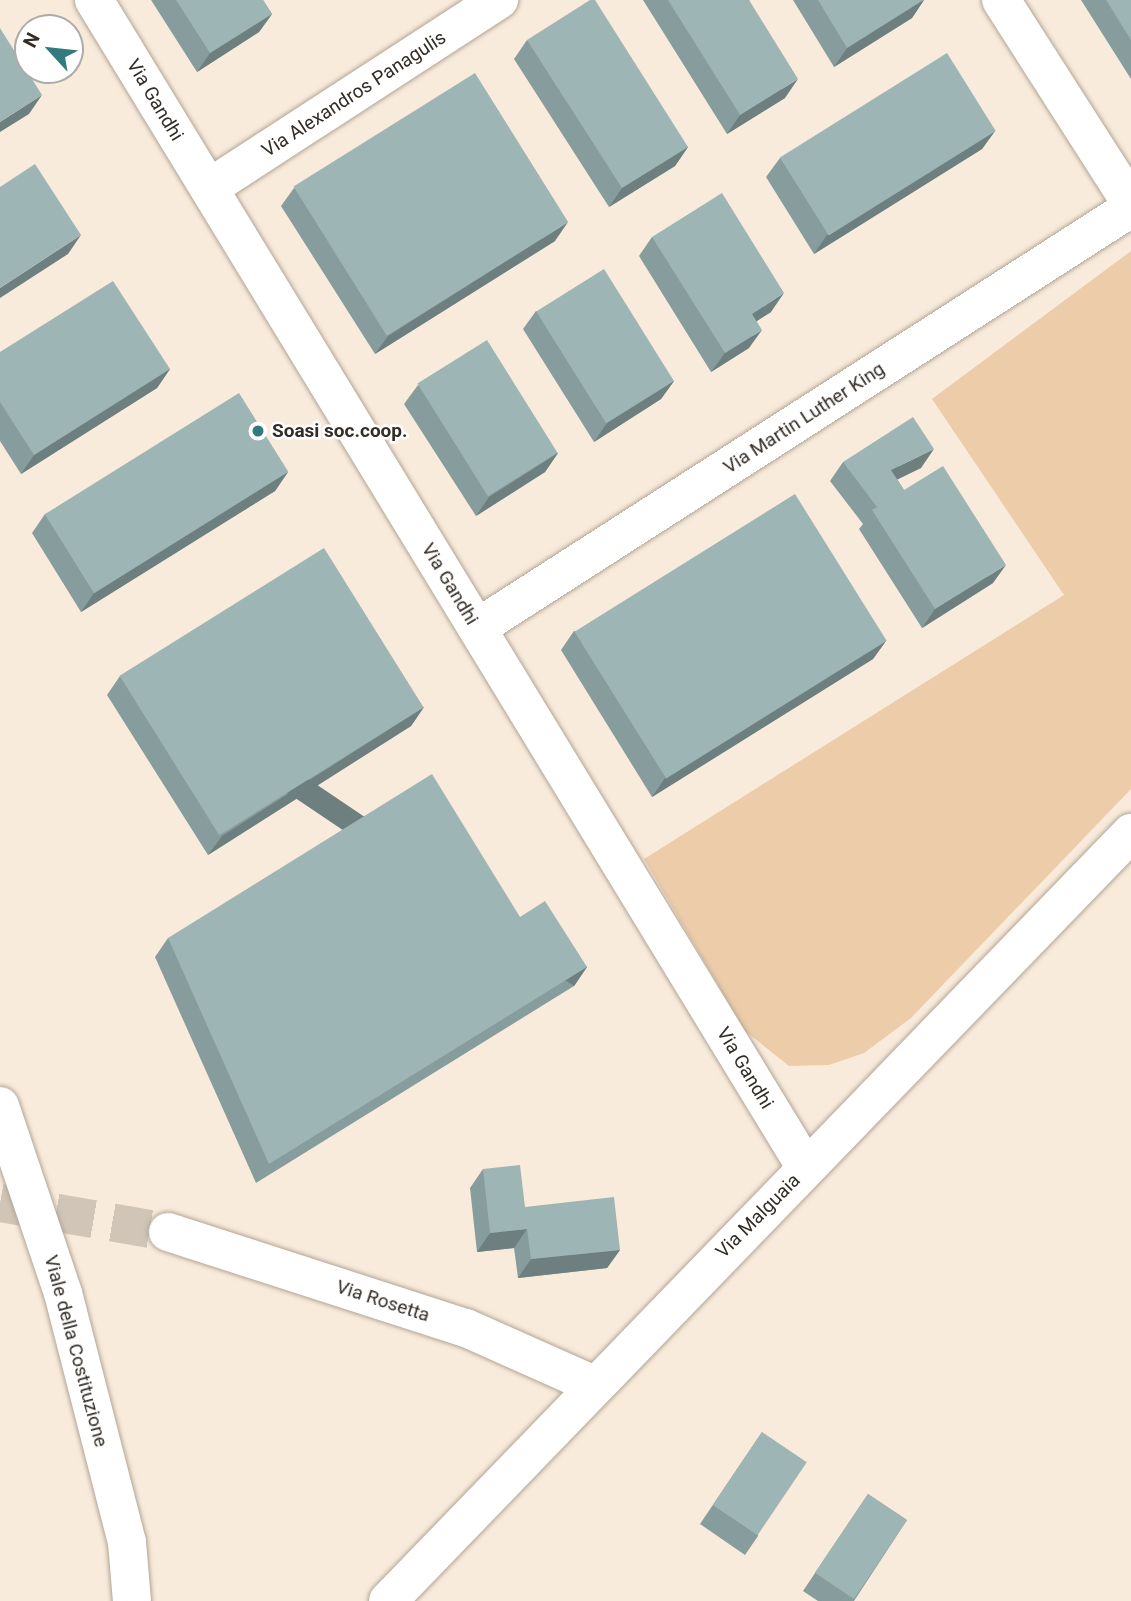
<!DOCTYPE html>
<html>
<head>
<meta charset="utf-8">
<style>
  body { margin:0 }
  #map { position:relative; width:1131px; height:1601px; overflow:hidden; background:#f9ebdb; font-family:Roboto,sans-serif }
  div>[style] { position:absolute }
  .green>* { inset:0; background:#eccca9 }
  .minor-tunnel>* { height:38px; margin-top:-19px; transform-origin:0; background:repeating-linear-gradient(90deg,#d1c5b7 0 38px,transparent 0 57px) }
  .roads { filter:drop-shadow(0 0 2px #b2a596) drop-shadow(0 0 2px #b2a596) }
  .minor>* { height:38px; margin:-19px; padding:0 19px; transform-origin:19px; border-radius:19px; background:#fff }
  .major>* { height:38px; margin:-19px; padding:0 19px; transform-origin:19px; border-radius:19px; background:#fff }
  .wall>* { inset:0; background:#879c9c }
  .shaded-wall>* { inset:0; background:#6e7f7f; transform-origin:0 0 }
  .building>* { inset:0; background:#9db5b5; transform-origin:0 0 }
  .dots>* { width:19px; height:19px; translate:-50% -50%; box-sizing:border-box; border:4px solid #fff; border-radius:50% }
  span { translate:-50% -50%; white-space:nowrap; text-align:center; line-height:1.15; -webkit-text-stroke:5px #fff; paint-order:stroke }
  .street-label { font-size:19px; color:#332d27 }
  .poi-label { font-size:19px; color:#332d27; font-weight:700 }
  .left { translate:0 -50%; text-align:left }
  .north { position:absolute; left:14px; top:14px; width:70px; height:70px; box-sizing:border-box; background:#fff; border:2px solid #adaba9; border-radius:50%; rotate:297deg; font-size:19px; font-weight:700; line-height:28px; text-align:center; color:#332d27 }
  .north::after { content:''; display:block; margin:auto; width:24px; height:32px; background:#317a7d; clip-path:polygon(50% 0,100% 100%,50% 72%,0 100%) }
</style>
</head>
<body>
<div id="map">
  <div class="green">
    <div style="clip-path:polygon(1131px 251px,1131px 789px,911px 1018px,864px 1053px,829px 1065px,789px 1066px,745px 1031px,644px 859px,1064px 595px,932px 399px)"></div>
  </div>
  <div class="minor-tunnel">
    <div style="left:0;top:1203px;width:170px;rotate:9.8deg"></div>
  </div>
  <div class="roads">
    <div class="minor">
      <div style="left:94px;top:0;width:1368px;rotate:58.63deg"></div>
      <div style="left:1001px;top:0;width:241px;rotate:57.4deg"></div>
      <div style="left:209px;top:188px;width:346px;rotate:-33deg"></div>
      <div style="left:477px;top:628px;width:777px;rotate:-32.71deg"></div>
      <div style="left:168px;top:1232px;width:313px;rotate:17.9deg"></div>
      <div style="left:466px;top:1328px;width:138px;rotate:24deg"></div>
      <div style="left:388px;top:1601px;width:1069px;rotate:-45.95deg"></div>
    </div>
    <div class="major">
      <div style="left:0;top:1106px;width:197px;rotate:71.4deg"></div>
      <div style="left:63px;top:1293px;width:257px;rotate:75.6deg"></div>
      <div style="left:127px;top:1542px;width:59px;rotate:85.2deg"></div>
    </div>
  </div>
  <div class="wall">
    <div style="clip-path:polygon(151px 0,263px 0,272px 14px,259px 32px,197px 72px)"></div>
    <div style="clip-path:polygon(643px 0,749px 0,785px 98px,727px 134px)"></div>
    <div style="clip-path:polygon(793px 0,924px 0,912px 18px,834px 67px)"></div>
    <div style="clip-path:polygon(1081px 0,1131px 0,1131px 79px)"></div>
    <div style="clip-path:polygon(527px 40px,688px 147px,675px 166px,609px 207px,514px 59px)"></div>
    <div style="clip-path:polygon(995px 131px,982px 149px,814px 254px,766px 177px,780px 158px)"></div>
    <div style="clip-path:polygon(294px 188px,555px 241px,375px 354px,281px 206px)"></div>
    <div style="clip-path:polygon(652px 237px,771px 312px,757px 321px,749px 348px,711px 372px,639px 256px)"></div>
    <div style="clip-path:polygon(536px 311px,674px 381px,661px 399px,594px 442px,523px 329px)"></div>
    <div style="clip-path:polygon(0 352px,170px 369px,157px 388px,21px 474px,0 441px)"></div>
    <div style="clip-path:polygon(418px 385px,558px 453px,545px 472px,476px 516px,404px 404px)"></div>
    <div style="clip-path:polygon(843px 462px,921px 468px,897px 479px,904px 490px,993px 583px,922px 628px,859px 529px,863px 524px,830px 481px)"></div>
    <div style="clip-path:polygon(288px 472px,275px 491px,81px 612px,32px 533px,45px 514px)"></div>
    <div style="clip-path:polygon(574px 631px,886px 641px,873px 659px,652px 797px,561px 650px)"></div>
    <div style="clip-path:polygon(120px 676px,424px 707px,411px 726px,208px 855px,107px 695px)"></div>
    <div style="clip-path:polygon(520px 917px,587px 967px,574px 986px,256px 1183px,155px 957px,168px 938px)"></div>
    <div style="clip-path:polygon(483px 1169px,525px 1207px,620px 1250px,607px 1268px,518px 1278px,514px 1248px,477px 1252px,470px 1188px)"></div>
    <div style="clip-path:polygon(762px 1432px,758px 1536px,745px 1555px,700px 1524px)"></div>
    <div style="clip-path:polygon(868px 1494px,907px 1520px,854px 1601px,818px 1601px,803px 1591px)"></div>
  </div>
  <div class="shaded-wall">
    <div style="clip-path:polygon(924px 0,912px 18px,834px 67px,847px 48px)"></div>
    <div style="clip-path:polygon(272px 14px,259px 32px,197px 72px,210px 53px)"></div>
    <div style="clip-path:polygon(798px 79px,785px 98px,727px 134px,740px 115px)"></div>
    <div style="clip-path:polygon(42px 95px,29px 114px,0 132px,0 122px)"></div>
    <div style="clip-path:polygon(995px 131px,982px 149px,814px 254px,827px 235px)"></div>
    <div style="clip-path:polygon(688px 147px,675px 166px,609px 207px,622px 188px)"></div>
    <div style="clip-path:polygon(568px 222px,555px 241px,375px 354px,388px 336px)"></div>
    <div style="clip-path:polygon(81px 235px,68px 254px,0 298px,0 288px)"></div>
    <div style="clip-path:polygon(784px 293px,771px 312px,739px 332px,752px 314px)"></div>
    <div style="clip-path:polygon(762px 330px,749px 348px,711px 372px,725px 353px)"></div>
    <div style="clip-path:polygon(170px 369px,157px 388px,21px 474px,34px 455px)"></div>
    <div style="clip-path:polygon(674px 381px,661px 399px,594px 442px,607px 423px)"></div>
    <div style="clip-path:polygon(934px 449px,921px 468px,878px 489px,891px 470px)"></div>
    <div style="clip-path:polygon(558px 453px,545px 472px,476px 516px,489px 497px)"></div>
    <div style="clip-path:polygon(288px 472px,275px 491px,81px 612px,94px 593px)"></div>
    <div style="clip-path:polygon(1006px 565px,993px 583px,922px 628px,935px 609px)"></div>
    <div style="clip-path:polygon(886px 641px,873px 659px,652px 797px,665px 778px)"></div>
    <div style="clip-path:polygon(424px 707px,411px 726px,208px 855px,222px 836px)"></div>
    <div style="left:587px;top:967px;width:23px;height:374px;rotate:124deg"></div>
    <div style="clip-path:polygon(527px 1229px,514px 1248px,477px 1252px,490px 1233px)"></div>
    <div style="clip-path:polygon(620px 1250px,607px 1268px,518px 1278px,531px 1259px)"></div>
  </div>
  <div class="building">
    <div style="clip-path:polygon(176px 0,263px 0,272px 14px,210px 53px)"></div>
    <div style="clip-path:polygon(590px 0,595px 0,688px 147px,622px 188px,527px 40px)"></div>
    <div style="clip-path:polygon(668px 0,749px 0,798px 79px,740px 115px)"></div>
    <div style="clip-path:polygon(818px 0,923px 0,847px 48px)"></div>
    <div style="clip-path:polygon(1106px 0,1131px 0,1131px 40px)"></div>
    <div style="clip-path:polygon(0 28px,42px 95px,0 122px)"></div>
    <div style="left:947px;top:53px;width:92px;height:197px;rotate:58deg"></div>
    <div style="left:475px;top:73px;width:176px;height:214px;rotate:58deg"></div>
    <div style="clip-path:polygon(35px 164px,81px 235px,0 288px,0 187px)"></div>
    <div style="clip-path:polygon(722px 193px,784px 293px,752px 314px,762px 330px,725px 353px,652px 237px)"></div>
    <div style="left:604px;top:269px;width:132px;height:80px;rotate:58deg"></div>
    <div style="clip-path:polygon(113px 281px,170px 369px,34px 455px,0 402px,0 352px)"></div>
    <div style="left:487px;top:340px;width:133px;height:82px;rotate:58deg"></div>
    <div style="left:239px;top:393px;width:93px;height:229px;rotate:58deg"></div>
    <div style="clip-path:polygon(913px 417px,934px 449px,891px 470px,904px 490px,943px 466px,1006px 565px,935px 609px,872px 510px,877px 507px,843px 462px)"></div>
    <div style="left:795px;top:494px;width:173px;height:260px;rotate:58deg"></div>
    <div style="left:324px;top:548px;width:188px;height:241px;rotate:58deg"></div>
    <div style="clip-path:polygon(432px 774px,520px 917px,545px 901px,587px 967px,269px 1164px,168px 938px)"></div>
    <div style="clip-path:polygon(520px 1165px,525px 1207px,614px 1197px,620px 1250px,531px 1259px,527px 1229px,490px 1233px,483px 1169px)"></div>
    <div style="left:762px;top:1432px;width:54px;height:88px;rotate:34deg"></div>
    <div style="left:868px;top:1494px;width:47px;height:95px;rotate:34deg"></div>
  </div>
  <div class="dots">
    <div style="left:258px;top:431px;background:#317a7d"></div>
  </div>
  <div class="street-label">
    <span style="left:354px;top:94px;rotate:-33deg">Via Alexandros Panagulis</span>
    <span style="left:155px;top:100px;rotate:59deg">Via Gandhi</span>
    <span style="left:804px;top:418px;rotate:-33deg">Via Martin Luther King</span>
    <span style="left:450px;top:584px;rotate:59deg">Via Gandhi</span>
    <span style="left:745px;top:1068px;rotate:59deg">Via Gandhi</span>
    <span style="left:758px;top:1216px;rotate:-45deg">Via Malguaia</span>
    <span style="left:383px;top:1301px;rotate:18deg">Via Rosetta</span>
    <span style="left:76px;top:1351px;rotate:75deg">Viale della Costituzione</span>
  </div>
  <div class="poi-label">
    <span class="left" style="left:272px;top:431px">Soasi soc.coop.</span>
  </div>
  <div class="north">N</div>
</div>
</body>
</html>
